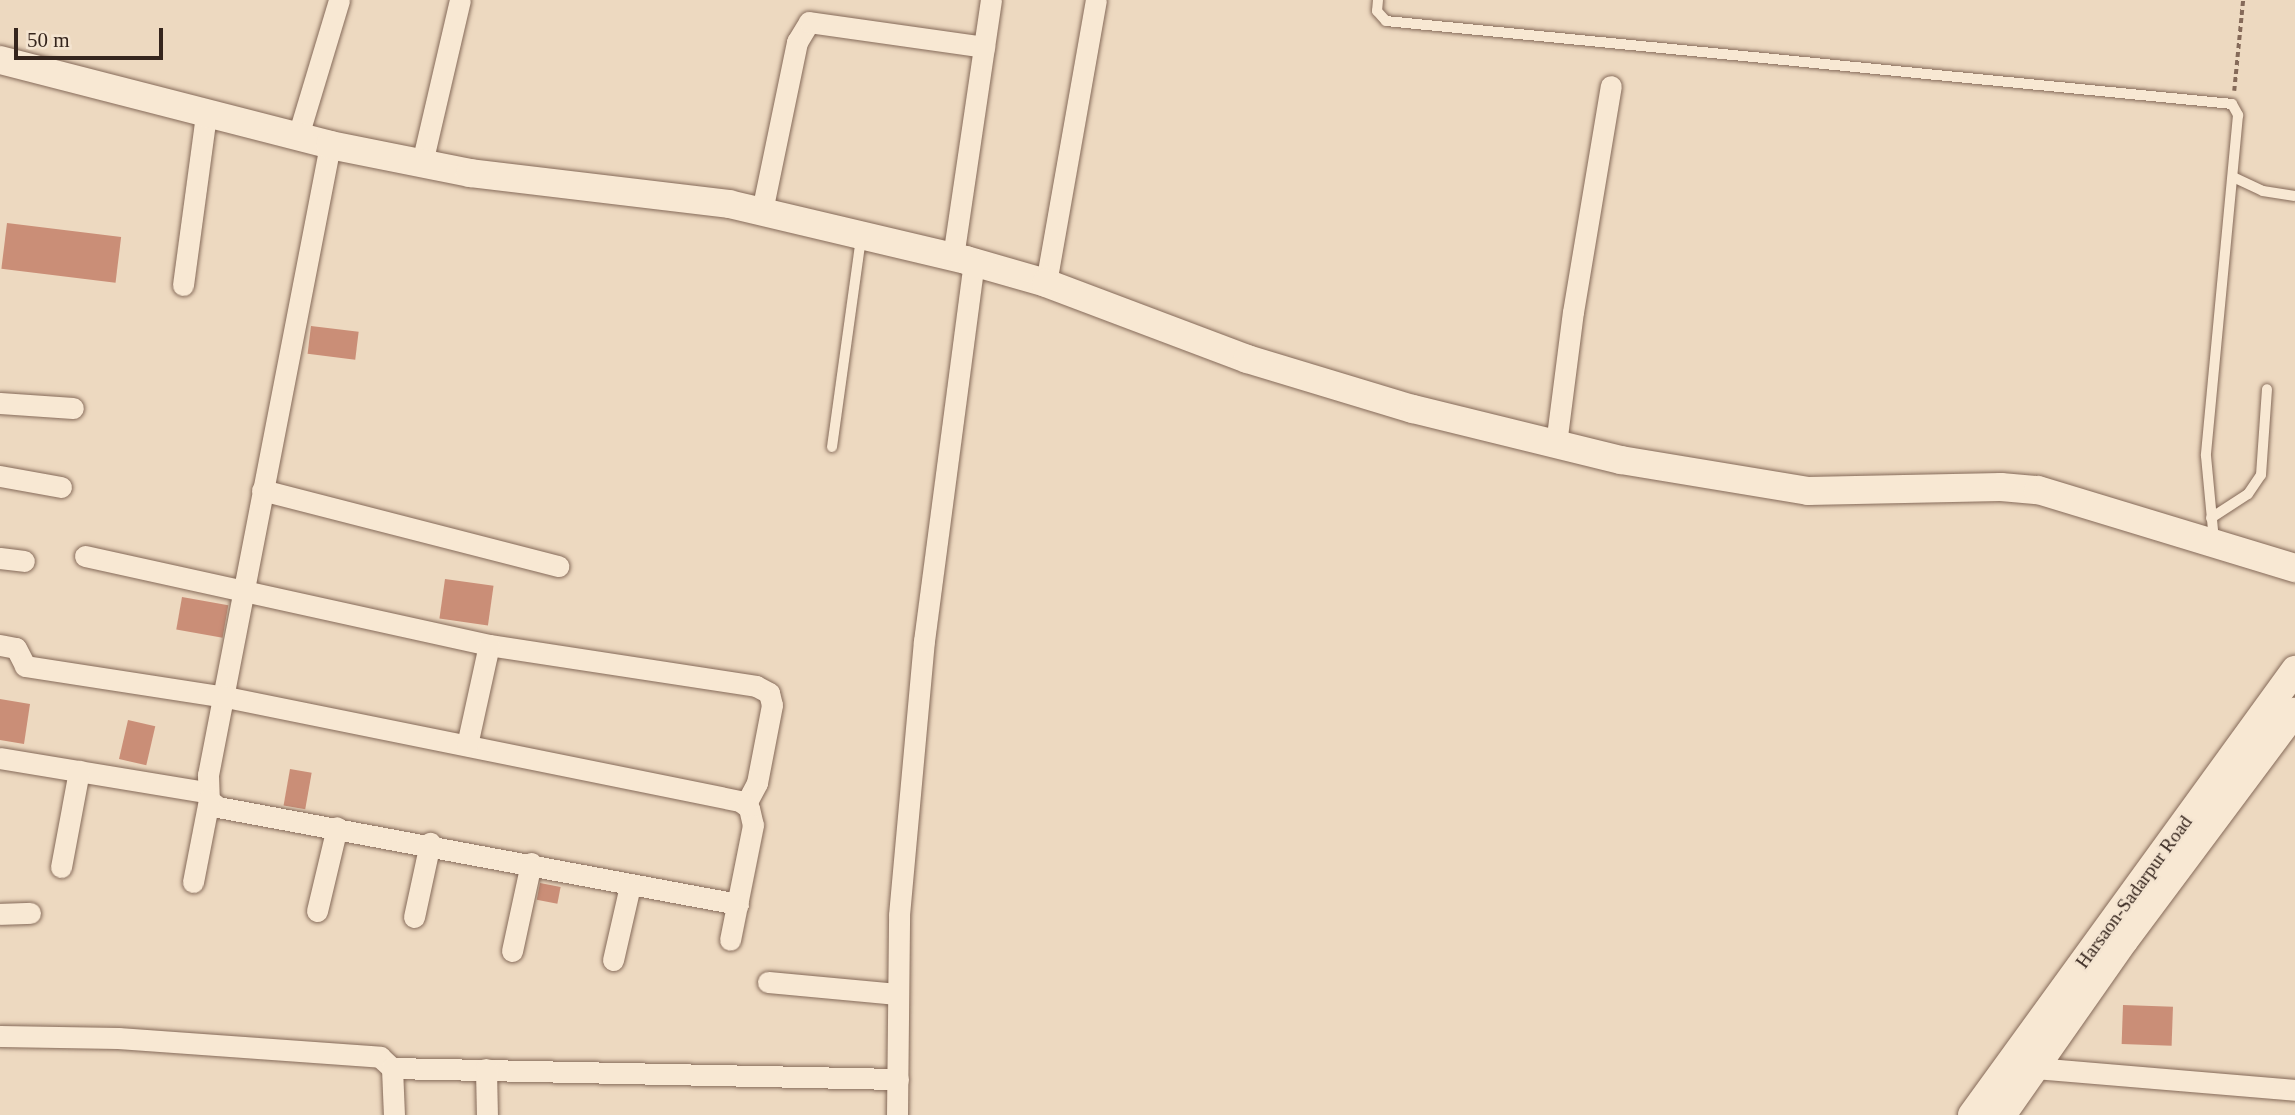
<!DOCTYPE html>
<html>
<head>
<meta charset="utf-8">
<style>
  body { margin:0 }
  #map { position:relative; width:2295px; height:1115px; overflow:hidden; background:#edd9c0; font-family:"Times New Roman",serif }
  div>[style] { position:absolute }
  .building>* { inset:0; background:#ca8e77; transform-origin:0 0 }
  .path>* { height:3.5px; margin-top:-1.75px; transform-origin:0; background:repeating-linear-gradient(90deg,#856a59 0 5px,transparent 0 8.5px) }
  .roads { filter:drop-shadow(0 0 2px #856a59) drop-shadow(0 0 2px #856a59) }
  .service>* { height:10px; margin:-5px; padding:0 5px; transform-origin:5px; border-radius:5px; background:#f8e8d3 }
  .minor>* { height:21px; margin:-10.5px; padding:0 10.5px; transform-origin:10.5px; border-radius:10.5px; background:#f8e8d3 }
  .tertiary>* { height:28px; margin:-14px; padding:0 14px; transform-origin:14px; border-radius:14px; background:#f8e8d3 }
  span { translate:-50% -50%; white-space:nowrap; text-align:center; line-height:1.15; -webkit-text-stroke:5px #f4e4d0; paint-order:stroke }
  .street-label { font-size:19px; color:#35251d }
  .scale { position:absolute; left:14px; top:28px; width:149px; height:32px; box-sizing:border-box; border:4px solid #35251d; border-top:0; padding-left:9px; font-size:21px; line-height:24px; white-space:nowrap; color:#35251d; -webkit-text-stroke:5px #f4e4d0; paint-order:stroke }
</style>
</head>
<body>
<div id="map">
  <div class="building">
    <div style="left:7px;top:223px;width:115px;height:46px;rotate:7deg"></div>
    <div style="left:311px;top:326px;width:48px;height:28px;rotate:7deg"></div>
    <div style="left:445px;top:579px;width:49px;height:40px;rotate:8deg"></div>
    <div style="left:182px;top:597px;width:47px;height:33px;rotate:10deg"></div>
    <div style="clip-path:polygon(0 699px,30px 704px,24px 744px,0 740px)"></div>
    <div style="left:128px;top:720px;width:28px;height:40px;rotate:13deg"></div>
    <div style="left:290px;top:769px;width:22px;height:37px;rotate:10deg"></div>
    <div style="left:540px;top:883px;width:21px;height:17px;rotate:11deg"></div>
    <div style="left:2123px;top:1005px;width:50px;height:39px;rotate:2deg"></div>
  </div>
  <div class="path">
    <div style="left:2234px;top:91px;width:91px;rotate:-84.4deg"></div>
  </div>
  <div class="roads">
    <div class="service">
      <div style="left:1378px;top:0;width:11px;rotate:95deg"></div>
      <div style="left:1377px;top:11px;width:13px;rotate:48deg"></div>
      <div style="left:1386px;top:21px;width:850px;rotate:5.6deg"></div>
      <div style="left:2232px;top:104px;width:13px;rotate:61deg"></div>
      <div style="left:2238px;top:115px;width:342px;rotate:95.4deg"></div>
      <div style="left:2206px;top:456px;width:85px;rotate:84.6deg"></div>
      <div style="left:2233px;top:177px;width:33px;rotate:25deg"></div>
      <div style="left:2263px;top:191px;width:32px;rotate:9deg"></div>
      <div style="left:832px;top:447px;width:212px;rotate:-82.1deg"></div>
      <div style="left:2211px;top:518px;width:44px;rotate:-33deg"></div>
      <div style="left:2248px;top:494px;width:23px;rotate:-56deg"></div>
      <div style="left:2261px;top:475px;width:86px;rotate:-86deg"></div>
    </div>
    <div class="minor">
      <div style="left:298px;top:136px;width:142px;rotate:-73.2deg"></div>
      <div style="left:330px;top:145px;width:642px;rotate:100.96deg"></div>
      <div style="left:208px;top:775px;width:25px;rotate:88deg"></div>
      <div style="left:209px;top:800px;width:11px;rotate:38deg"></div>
      <div style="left:218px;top:807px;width:529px;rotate:10.57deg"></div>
      <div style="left:422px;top:163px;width:167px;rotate:-76.9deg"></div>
      <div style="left:762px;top:211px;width:173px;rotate:-78.3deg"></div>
      <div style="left:797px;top:42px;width:23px;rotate:-59deg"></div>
      <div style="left:809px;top:22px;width:177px;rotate:8.1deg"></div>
      <div style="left:953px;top:257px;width:260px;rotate:-81.6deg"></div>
      <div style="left:1046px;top:283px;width:287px;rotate:-80deg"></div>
      <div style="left:183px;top:285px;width:173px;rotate:-82.3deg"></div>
      <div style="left:0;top:403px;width:73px;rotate:3.9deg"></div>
      <div style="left:1556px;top:444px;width:133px;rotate:-82.7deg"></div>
      <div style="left:1573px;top:312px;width:229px;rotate:-80.5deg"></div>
      <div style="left:0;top:476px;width:62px;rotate:10.2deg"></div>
      <div style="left:262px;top:490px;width:306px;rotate:14.4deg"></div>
      <div style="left:85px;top:556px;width:414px;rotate:12.4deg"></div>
      <div style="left:489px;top:645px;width:270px;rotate:8.7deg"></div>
      <div style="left:756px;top:686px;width:15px;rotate:28deg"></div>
      <div style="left:769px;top:693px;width:12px;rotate:76deg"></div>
      <div style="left:772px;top:705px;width:79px;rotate:100.9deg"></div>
      <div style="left:757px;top:783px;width:24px;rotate:118deg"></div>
      <div style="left:0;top:558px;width:24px;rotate:7deg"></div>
      <div style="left:0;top:645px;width:16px;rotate:11deg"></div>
      <div style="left:16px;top:648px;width:20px;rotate:63deg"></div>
      <div style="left:25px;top:666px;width:203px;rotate:8.8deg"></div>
      <div style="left:226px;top:697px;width:524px;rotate:11.44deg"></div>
      <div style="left:740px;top:801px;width:11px;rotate:38deg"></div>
      <div style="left:749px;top:808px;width:17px;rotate:77deg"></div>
      <div style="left:753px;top:825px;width:117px;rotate:101.3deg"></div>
      <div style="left:467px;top:745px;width:102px;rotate:-77.6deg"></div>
      <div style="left:0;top:758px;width:209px;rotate:9.4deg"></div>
      <div style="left:61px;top:867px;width:98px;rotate:-79.4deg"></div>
      <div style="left:193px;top:882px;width:84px;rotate:-79deg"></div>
      <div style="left:317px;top:911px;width:86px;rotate:-76.6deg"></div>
      <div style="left:0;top:914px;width:30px;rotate:-2deg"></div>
      <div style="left:414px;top:917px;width:76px;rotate:-77.8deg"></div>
      <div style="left:512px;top:951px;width:90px;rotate:-77.8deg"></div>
      <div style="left:613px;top:960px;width:76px;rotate:-77.1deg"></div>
      <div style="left:768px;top:982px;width:130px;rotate:5.3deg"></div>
      <div style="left:0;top:1036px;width:118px;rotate:1deg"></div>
      <div style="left:118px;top:1038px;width:263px;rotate:4.1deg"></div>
      <div style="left:380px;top:1057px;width:16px;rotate:43deg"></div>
      <div style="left:392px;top:1068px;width:47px;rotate:87.6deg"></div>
      <div style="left:392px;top:1068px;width:506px;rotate:1.25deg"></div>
      <div style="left:2035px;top:1068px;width:261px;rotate:4.8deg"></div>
      <div style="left:486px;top:1069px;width:46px;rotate:88.8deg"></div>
      <div style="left:897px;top:1115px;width:200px;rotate:-89.4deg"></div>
      <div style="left:899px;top:915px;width:275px;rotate:-84.8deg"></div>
      <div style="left:924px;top:641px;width:382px;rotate:-82.5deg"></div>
    </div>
    <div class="tertiary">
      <div style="left:0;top:60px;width:341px;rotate:14.4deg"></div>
      <div style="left:330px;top:145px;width:143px;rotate:11.3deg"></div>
      <div style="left:470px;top:173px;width:261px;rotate:6.8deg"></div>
      <div style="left:729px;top:204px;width:244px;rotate:13.3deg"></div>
      <div style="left:966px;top:260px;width:83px;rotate:16deg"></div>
      <div style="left:1046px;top:283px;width:215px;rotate:20.7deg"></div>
      <div style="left:1247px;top:359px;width:173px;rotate:16.8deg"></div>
      <div style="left:1413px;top:409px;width:214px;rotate:13.8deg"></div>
      <div style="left:1621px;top:460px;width:190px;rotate:9.4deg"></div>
      <div style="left:1808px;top:491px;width:193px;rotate:-1.2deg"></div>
      <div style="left:2001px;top:487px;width:37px;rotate:5deg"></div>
      <div style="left:2038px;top:490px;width:269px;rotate:16.9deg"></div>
      <div style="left:1972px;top:1115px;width:550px;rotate:-54.03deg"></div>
      <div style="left:2002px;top:1115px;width:213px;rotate:-55deg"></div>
      <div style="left:2124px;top:941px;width:286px;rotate:-53.3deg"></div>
    </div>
  </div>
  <div class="street-label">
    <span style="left:2134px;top:892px;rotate:-54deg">Harsaon-Sadarpur Road</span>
  </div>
  <div class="scale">50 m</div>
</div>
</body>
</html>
